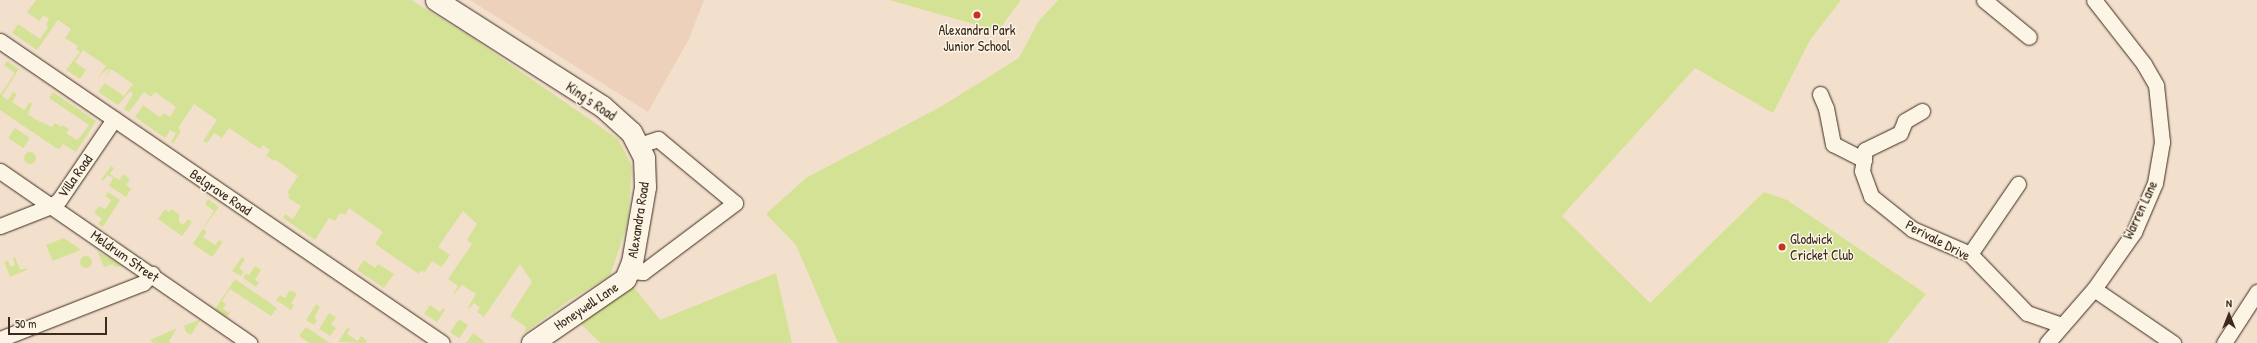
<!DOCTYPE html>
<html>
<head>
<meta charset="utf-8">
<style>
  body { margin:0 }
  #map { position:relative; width:2257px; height:343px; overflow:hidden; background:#f3e0cc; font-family:"Patrick Hand",sans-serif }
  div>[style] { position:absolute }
  .built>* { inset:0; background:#edd1ba }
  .green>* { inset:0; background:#d4e296; transform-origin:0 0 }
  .round { border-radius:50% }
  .roads { filter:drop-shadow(0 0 1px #3b2a1e) drop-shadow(0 0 1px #3b2a1e) }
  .street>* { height:15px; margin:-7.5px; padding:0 7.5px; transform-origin:7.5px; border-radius:7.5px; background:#fcf5e5 }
  .secondary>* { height:21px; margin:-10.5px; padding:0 10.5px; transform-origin:10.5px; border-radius:10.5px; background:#fcf5e5 }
  .dots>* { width:11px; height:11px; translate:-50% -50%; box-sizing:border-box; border:2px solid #fcf5e5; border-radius:50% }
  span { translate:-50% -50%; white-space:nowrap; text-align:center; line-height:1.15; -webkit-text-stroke:3px #fcf5e5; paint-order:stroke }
  .poi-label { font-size:14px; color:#3b2a1e }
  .left { translate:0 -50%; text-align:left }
  .street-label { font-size:14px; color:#3b2a1e }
  .north { position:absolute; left:2209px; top:295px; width:40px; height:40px; -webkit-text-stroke:3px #fcf5e5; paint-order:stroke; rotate:0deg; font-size:11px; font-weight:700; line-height:16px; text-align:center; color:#3b2a1e }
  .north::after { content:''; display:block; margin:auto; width:14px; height:18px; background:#3b2a1e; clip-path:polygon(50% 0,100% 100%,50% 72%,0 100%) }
  .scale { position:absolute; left:8px; top:317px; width:99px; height:18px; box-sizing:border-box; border:2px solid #3b2a1e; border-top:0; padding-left:5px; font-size:12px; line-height:14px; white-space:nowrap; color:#3b2a1e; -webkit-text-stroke:3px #fcf5e5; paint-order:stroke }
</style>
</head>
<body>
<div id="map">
  <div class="built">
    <div style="clip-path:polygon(470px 0,704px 0,689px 39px,648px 112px)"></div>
  </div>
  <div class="green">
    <div style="clip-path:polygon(36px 0,411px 0,468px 35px,618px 139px,632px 166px,628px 222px,610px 276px,570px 300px,524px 333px,526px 327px,510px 316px,532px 282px,520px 264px,484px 317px,477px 312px,480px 307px,474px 303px,470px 308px,468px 307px,476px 294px,462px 285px,452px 297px,458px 286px,448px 279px,472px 244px,467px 240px,477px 224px,463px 211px,438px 247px,450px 255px,442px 267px,432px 261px,425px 272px,421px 271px,419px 274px,375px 244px,383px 232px,349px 208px,345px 215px,340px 213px,335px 221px,329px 218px,315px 240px,283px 218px,285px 214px,293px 219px,301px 206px,288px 198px,290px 195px,287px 193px,298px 176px,276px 160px,275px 161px,266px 156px,270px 150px,263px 145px,260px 149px,229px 128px,222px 138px,214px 133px,207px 143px,203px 141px,217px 120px,194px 104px,178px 128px,181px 131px,173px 144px,171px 142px,176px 133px,170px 130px,165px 138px,135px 117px,143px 105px,160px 117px,164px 113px,170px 117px,176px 107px,155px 92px,151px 97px,144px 92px,129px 112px,124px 109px,133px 94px,130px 91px,118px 105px,98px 92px,105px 83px,124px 96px,133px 84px,111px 69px,103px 81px,109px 70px,107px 69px,98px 78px,106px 66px,83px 50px,75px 62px,86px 70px,80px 79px,66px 70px,80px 52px,76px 49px,78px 46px,65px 38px,71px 29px,58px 20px,37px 50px,12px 33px,18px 24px,40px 39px,48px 27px,46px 25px,49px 18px,43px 16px,39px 21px,27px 12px)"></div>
    <div style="clip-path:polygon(889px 0,1021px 0,998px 31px)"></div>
    <div style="clip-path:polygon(1058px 0,1841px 0,1810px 40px,1773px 113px,1695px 68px,1562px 216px,1650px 303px,1764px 192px,1787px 200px,1926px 294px,1887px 343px,838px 343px,796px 245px,766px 214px,806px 178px,942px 106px,1019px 58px,1038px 22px)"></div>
    <div style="clip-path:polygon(7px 61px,19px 69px,2px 96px,8px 100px,13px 92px,17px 94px,12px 102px,24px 110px,30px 102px,32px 104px,28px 114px,35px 119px,52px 127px,55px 123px,61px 127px,62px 125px,69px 129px,66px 133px,77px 140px,81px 136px,89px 125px,49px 98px,53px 92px,96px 121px,76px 152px,63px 144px,60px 149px,56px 148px,0 110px,0 95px,15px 73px,4px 65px)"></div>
    <div style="left:15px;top:128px;width:18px;height:12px;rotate:34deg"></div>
    <div class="round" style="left:24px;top:152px;width:12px;height:12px"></div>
    <div style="clip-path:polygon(111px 166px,114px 168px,110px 174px,119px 180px,123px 174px,130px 179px,126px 185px,131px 189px,126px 197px,109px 186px,113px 178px,108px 175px,103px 181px,101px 180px)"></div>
    <div style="clip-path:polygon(108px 192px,120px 200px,103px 227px,98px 224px,102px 219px,94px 213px,99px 206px,105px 209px,108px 205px,111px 200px,105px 196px)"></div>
    <div style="clip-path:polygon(208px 199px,219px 207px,203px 229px,207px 232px,203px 237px,215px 245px,219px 240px,223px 242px,212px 257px,193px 244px,214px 211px,205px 204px)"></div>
    <div style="clip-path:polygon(165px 209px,169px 212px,171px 209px,179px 214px,179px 222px,183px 225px,188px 219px,192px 222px,182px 236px,158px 219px)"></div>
    <div style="clip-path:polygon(64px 238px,81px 250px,53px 261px,46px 245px)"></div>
    <div style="clip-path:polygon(97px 251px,124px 266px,114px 267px,113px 264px,104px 267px)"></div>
    <div class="round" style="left:80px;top:256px;width:12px;height:12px"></div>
    <div style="clip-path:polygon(15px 257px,20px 270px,26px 268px,27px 270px,10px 277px,4px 262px,8px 261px,11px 267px,15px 265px,13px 258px)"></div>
    <div style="clip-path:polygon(242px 257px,245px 259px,239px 268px,244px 272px,241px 276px,232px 271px)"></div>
    <div style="clip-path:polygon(364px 260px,375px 268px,378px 264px,394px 274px,384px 288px,357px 270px)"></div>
    <div style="clip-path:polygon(255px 266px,261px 270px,255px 280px,259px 282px,256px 287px,243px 278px,246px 273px,249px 275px)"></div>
    <div style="clip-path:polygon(776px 273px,792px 343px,600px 343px,580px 323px,633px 286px,660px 320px)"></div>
    <div style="clip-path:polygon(235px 279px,277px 308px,271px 316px,230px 289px,222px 301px,226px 304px,223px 309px,230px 313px,227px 317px,215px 309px)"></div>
    <div style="clip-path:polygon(290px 290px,297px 294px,291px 303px,294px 305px,291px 310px,276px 300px,280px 295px,285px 298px)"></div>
    <div style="clip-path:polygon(316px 304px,320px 307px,314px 318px,317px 320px,314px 325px,306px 320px)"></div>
    <div style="clip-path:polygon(430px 305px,440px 312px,443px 308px,445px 310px,437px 322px,424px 314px)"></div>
    <div style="clip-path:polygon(329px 313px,336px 317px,331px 324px,336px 328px,330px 336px,319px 329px)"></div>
    <div style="clip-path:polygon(201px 319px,191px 335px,186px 332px,184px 326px)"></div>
    <div style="left:459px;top:319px;width:11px;height:16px;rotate:34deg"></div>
    <div style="clip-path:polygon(306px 327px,330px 343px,309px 343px,299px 336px)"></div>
    <div style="clip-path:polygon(348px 327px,350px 329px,347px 334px,358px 341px,361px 336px,367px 341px,366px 343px,338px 342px)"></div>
    <div style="clip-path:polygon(177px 328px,169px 341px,171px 343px,153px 343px,150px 340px)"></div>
    <div style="clip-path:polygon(473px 333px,485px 342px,484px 343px,466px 343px)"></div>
  </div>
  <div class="roads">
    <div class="street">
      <div style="left:1984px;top:0;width:58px;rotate:39.4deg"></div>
      <div style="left:0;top:41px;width:535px;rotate:34.34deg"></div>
      <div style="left:1820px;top:94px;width:15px;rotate:67deg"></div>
      <div style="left:1826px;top:108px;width:37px;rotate:79deg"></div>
      <div style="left:1833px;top:144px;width:35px;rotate:27deg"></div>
      <div style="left:1922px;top:111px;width:20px;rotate:150deg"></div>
      <div style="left:1905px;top:121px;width:13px;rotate:113deg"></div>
      <div style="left:1900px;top:133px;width:39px;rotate:154deg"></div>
      <div style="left:1865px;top:150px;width:21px;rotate:98deg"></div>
      <div style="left:1862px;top:171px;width:27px;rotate:70deg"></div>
      <div style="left:1871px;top:196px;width:53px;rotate:38.8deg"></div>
      <div style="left:1912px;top:229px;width:63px;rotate:23.3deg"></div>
      <div style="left:1970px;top:254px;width:82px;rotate:46deg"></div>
      <div style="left:2027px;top:313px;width:37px;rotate:19deg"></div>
      <div style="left:0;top:171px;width:303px;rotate:34.6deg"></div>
      <div style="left:0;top:226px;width:55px;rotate:-21.4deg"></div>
      <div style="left:51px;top:206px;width:10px;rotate:-37deg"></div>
      <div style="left:59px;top:200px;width:98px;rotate:-55.8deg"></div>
      <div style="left:1970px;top:254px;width:85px;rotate:-55.6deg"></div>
      <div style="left:629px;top:271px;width:14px;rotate:4deg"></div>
      <div style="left:643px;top:272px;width:115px;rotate:-36.9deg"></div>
      <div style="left:735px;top:203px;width:100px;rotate:-140.3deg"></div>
      <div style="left:658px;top:139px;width:20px;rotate:162deg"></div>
      <div style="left:2094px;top:289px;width:96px;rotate:34.4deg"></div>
      <div style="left:0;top:339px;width:154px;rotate:-21.4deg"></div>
      <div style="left:143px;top:283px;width:13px;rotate:-45deg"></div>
      <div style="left:2047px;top:343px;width:72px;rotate:-49deg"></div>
      <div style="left:2094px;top:289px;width:70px;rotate:-54.9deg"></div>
      <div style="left:2134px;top:232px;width:53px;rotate:-66.8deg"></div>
      <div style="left:2155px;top:183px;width:42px;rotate:-80.3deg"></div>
      <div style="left:2162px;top:142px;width:57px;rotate:-96deg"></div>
      <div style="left:2156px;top:85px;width:24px;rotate:-120deg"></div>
      <div style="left:2144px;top:64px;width:81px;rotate:-128deg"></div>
      <div style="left:2224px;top:343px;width:61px;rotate:-57.1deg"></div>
    </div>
    <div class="secondary">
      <div style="left:436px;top:0;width:197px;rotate:32.6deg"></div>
      <div style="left:602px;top:106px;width:39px;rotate:42deg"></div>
      <div style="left:631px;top:132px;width:29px;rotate:63deg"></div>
      <div style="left:644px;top:158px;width:29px;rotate:88deg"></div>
      <div style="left:645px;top:187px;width:76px;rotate:99.8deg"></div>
      <div style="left:632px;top:262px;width:18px;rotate:112deg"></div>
      <div style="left:625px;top:279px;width:113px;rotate:145.5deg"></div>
    </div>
  </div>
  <div class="dots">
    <div style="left:977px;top:15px;background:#c8321e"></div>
    <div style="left:1782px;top:247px;background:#c8321e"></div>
  </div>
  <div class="poi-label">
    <span style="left:977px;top:38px">Alexandra Park<br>Junior School</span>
    <span class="left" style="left:1790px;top:247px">Glodwick<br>Cricket Club</span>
  </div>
  <div class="street-label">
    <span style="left:591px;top:101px;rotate:34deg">King's Road</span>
    <span style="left:75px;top:176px;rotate:-55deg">Villa Road</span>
    <span style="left:221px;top:192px;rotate:34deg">Belgrave Road</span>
    <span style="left:2140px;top:210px;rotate:-65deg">Warren Lane</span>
    <span style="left:638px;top:220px;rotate:-81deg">Alexandra Road</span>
    <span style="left:1938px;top:240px;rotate:28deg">Perivale Drive</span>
    <span style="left:125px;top:256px;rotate:35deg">Meldrum Street</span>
    <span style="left:586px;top:306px;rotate:-34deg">Honeywell Lane</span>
  </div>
  <div class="north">N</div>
  <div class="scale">50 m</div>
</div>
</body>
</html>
